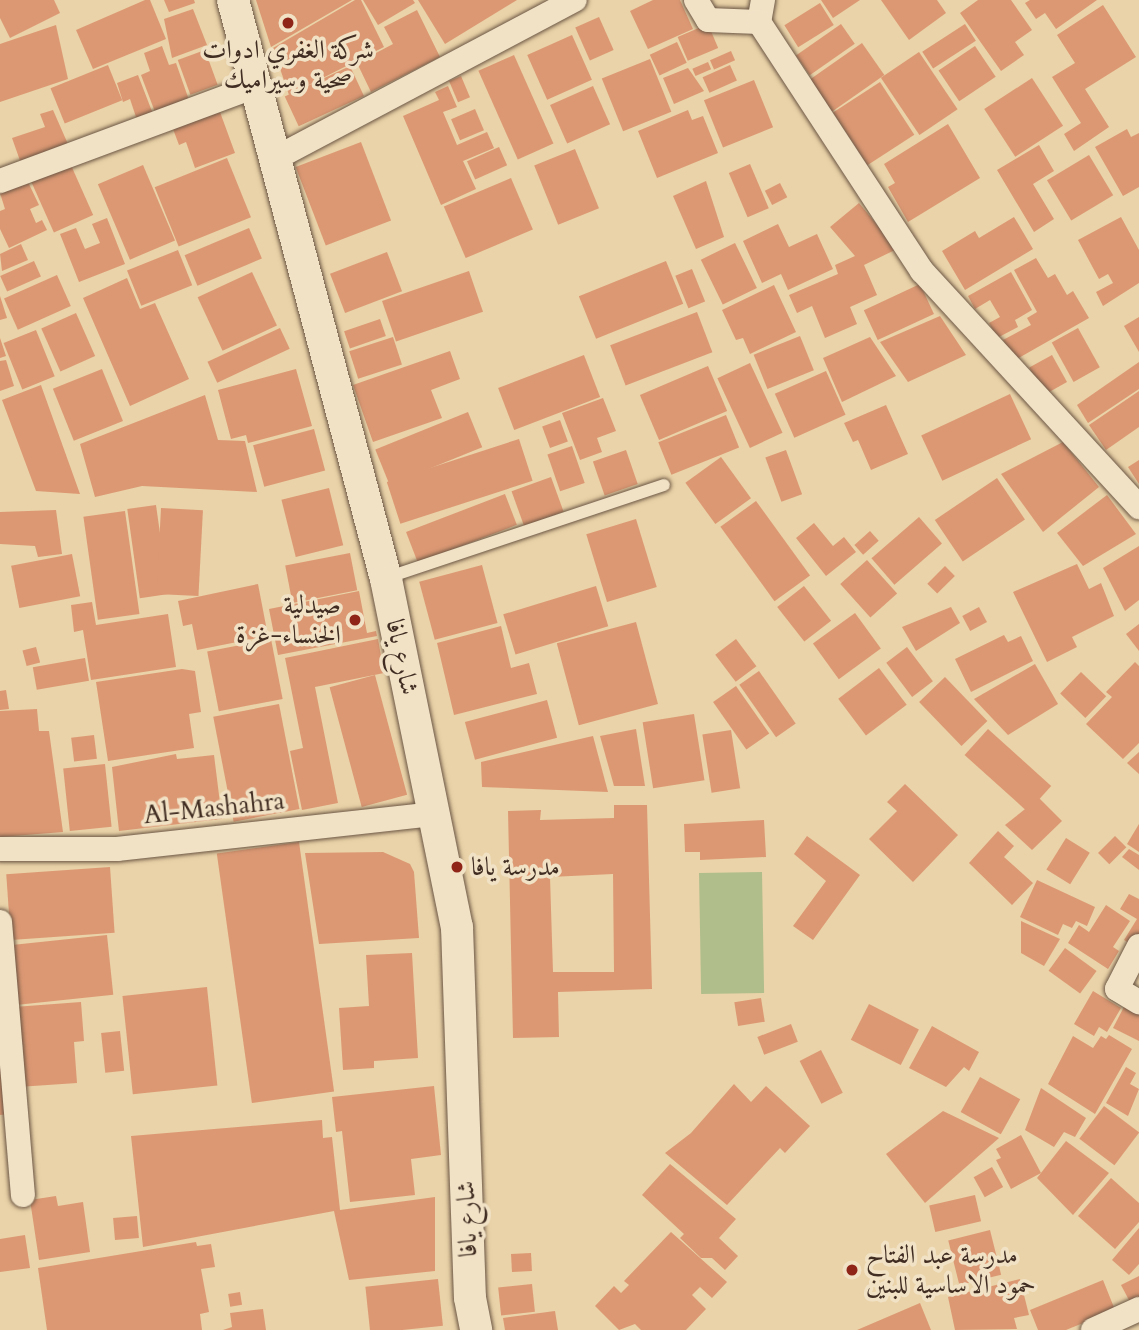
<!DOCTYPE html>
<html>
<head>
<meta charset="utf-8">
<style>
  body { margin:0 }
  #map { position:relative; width:1139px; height:1330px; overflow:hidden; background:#ead3a8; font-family:Cardo,Amiri,serif }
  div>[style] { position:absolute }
  .green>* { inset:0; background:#b0be8c; transform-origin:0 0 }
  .building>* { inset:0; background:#dc9873; transform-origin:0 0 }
  .roads { filter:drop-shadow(0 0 2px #6b5644) drop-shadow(0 0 2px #6b5644) }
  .service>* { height:12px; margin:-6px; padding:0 6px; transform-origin:6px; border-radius:6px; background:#f1e2c6 }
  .minor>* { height:24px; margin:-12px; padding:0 12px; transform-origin:12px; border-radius:12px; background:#f1e2c6 }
  .tertiary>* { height:32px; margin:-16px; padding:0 16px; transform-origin:16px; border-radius:16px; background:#f1e2c6 }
  .dots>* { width:19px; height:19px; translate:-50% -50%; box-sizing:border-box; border:4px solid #f1e2c6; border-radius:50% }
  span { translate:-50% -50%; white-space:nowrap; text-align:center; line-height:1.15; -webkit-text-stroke:7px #f1e2c6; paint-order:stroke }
  .poi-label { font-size:26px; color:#412d22 }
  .right { translate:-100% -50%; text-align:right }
  .left { translate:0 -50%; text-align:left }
  .street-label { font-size:26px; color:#412d22 }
</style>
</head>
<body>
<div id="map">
  <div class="green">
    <div style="left:762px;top:872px;width:121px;height:63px;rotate:89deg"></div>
  </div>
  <div class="building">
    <div style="clip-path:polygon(0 0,54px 0,60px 13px,10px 38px,0 18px)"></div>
    <div style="clip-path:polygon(145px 0,150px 0,166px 39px,93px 69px,76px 30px)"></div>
    <div style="clip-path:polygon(164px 0,194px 0,195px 3px,169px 12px)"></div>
    <div style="clip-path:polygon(256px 0,352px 0,271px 47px)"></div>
    <div style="clip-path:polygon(355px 0,361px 0,384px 47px,289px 95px,273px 48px)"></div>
    <div style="clip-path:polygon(363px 0,413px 0,415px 3px,378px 25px)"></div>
    <div style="clip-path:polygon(418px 0,517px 0,445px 44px)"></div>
    <div style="clip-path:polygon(653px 0,680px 0,693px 29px,648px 49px,630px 11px)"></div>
    <div style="clip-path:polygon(821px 0,860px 0,833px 18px)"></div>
    <div style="clip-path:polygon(881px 0,937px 0,946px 13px,909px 40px)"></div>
    <div style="clip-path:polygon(978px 0,1011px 0,1032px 30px,1015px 42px,1024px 55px,1001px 71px,960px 13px)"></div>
    <div style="clip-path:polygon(1030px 0,1097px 0,1056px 29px,1045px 13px,1036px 19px,1025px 3px)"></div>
    <div style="left:820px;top:3px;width:26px;height:42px;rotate:58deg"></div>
    <div style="clip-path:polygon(1103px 5px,1136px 57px,1085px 89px,1109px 127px,1074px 151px,1064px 134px,1081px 123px,1052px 77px,1075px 63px,1057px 35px)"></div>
    <div style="clip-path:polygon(193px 9px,207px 45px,172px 58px,164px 19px)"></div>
    <div style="clip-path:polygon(417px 10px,440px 57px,371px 92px,357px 63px,393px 44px,384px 27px)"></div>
    <div style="left:599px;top:17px;width:36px;height:26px;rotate:66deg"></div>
    <div style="left:708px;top:24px;width:26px;height:33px;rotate:67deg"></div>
    <div style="left:841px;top:24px;width:24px;height:55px;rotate:55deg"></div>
    <div style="left:965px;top:24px;width:20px;height:51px;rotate:57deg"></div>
    <div style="clip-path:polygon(56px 25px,68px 79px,0 102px,0 44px)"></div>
    <div style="left:572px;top:35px;width:49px;height:49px;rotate:66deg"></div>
    <div style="left:677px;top:42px;width:23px;height:30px;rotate:65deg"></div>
    <div style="left:862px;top:43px;width:39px;height:68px;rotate:55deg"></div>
    <div style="clip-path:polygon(162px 46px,169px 65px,176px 63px,189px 100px,155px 112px,141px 75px,150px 71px,144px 53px)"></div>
    <div style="left:975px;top:46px;width:37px;height:44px;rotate:56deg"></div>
    <div style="left:205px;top:50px;width:37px;height:29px;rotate:70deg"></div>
    <div style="left:731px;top:51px;width:10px;height:23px;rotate:66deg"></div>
    <div style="left:919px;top:52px;width:69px;height:46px;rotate:56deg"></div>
    <div style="left:514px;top:55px;width:97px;height:39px;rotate:66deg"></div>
    <div style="left:650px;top:59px;width:57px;height:52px;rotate:68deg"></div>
    <div style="left:708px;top:62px;width:8px;height:17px;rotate:67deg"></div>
    <div style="left:108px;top:65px;width:38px;height:62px;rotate:68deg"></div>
    <div style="left:730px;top:65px;width:17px;height:30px;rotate:66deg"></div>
    <div style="left:350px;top:66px;width:33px;height:72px;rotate:65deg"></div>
    <div style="clip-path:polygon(688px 68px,704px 91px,674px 104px,663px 78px)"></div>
    <div style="clip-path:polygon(138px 75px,153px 114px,137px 120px,130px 99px,123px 102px,117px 83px)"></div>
    <div style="left:461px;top:76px;width:23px;height:13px;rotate:67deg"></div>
    <div style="left:1032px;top:78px;width:57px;height:57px;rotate:57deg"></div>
    <div style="left:754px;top:80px;width:51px;height:54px;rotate:68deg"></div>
    <div style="left:880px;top:82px;width:63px;height:56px;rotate:57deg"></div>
    <div style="clip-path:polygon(448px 86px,457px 107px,443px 112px,457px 145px,487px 132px,494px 148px,463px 161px,476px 189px,441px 205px,403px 116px,439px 100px,435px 92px)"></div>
    <div style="left:593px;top:86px;width:42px;height:47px;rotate:66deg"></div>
    <div style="left:475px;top:109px;width:23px;height:26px;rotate:67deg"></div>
    <div style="clip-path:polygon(53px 110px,71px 151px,23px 169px,12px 138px,45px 127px,40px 114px)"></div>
    <div style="clip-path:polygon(688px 110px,692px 120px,703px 116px,718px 153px,657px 178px,638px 131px)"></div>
    <div style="clip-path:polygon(220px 112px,235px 153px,195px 168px,186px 142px,179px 145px,173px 129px)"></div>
    <div style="clip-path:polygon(948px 124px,980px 178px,908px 222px,888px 187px,895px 183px,884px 164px)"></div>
    <div style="clip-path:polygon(1127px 129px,1131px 137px,1139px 133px,1139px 187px,1123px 196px,1095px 147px)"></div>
    <div style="left:361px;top:142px;width:84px;height:70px;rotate:69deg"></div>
    <div style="clip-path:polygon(1039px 145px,1054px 171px,1033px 184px,1054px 219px,1034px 232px,997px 170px)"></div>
    <div style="left:499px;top:147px;width:20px;height:35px;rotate:66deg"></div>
    <div style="left:575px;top:149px;width:64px;height:44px;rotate:68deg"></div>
    <div style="left:1089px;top:155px;width:47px;height:49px;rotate:59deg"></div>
    <div style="left:227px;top:158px;width:64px;height:78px;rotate:68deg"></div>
    <div style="left:70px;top:163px;width:57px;height:43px;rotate:66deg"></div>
    <div style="left:750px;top:164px;width:48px;height:23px;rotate:67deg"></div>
    <div style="left:143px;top:165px;width:82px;height:49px;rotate:67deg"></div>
    <div style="left:511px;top:178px;width:56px;height:73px;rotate:67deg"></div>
    <div style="clip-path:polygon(27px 180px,39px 205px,30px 209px,36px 223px,42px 220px,47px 230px,9px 248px,0 229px,0 211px,5px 209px,0 193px)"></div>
    <div style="clip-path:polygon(706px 181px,724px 237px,696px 249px,673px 196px)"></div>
    <div style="left:780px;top:183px;width:16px;height:17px;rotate:63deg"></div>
    <div style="clip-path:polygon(859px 203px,897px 249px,864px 265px,877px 295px,850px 307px,857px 324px,825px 338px,812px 306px,797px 313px,789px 295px,838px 274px,835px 265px,855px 256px,830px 227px)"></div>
    <div style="clip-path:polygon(1014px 217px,1033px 249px,965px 290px,942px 251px,975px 231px,979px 238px)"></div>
    <div style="clip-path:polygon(1121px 217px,1139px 250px,1139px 283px,1103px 306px,1096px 292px,1113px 283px,1108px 274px,1099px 279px,1078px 240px)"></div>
    <div style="clip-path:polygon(107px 218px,125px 264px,79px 282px,60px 234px,76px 228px,85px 249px,100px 243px,92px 224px)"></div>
    <div style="clip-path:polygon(778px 224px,789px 247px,817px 234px,833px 269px,788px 290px,781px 274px,762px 283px,743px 241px)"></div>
    <div style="left:249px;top:228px;width:33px;height:70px;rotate:67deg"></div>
    <div style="left:735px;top:243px;width:50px;height:38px;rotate:64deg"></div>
    <div style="clip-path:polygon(21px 244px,28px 260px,2px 271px,0 254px)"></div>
    <div style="left:178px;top:250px;width:38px;height:55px;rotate:68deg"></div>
    <div style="left:387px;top:252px;width:42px;height:61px;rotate:69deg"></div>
    <div style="clip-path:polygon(1036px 258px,1048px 278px,1055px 274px,1067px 295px,1073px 291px,1089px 318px,1015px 360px,1003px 340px,1031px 325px,1027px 318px,1037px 312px,1014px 270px)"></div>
    <div style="left:34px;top:261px;width:17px;height:37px;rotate:66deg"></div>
    <div style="left:666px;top:261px;width:46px;height:94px;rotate:68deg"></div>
    <div style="left:692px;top:269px;width:35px;height:18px;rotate:68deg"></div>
    <div style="left:469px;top:271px;width:43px;height:92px;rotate:71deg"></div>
    <div style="left:252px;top:272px;width:59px;height:60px;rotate:65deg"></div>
    <div style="clip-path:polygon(1011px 272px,1032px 310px,1015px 320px,1018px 327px,997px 338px,989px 323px,1000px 317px,990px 300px,975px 309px,968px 296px)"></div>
    <div style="left:57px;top:275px;width:34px;height:58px;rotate:66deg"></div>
    <div style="clip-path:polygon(127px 278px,140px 309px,155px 303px,189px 379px,130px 406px,83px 298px)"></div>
    <div style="left:920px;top:284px;width:33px;height:62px;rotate:65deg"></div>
    <div style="clip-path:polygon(774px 285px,796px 332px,750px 354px,743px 338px,736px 340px,722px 310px)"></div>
    <div style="clip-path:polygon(0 296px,7px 318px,0 320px)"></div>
    <div style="left:697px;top:312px;width:43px;height:93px;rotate:69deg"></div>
    <div style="left:76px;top:313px;width:47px;height:38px;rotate:66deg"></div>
    <div style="clip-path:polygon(940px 316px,966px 355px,908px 382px,880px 342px)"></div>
    <div style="clip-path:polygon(1139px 317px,1139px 352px,1124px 326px)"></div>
    <div style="left:380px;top:319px;width:18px;height:38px;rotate:71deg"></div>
    <div style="left:280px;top:328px;width:23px;height:80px;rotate:65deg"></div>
    <div style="left:1078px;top:328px;width:45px;height:30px;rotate:61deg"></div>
    <div style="left:36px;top:330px;width:50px;height:35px;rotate:68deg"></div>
    <div style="left:800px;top:336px;width:37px;height:50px;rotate:68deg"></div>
    <div style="left:393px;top:337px;width:29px;height:46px;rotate:72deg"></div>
    <div style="clip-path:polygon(870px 337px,896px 376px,842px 402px,823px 358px)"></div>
    <div style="clip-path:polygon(0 338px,6px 356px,0 358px)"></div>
    <div style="clip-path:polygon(450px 351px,460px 379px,431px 390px,442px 418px,373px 442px,353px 385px)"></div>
    <div style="left:584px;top:355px;width:45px;height:92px;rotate:69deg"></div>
    <div style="left:1052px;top:355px;width:31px;height:26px;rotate:61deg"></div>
    <div style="clip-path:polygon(6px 360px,14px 386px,0 391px,0 361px)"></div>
    <div style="clip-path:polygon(1139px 362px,1139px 389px,1088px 423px,1077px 405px)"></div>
    <div style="left:750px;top:363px;width:77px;height:36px;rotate:65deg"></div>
    <div style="left:708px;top:366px;width:49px;height:74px;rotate:67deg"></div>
    <div style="left:102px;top:369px;width:56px;height:53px;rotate:68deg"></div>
    <div style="clip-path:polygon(296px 369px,312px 426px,248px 443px,246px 435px,231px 439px,218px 390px)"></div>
    <div style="left:826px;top:371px;width:48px;height:56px;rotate:66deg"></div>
    <div style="clip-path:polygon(41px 385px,42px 388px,80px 494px,36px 491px,2px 400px)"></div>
    <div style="clip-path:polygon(1139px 391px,1139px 427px,1106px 450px,1089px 425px)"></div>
    <div style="left:1010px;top:394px;width:50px;height:98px;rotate:65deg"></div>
    <div style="clip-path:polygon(205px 395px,218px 440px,245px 441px,257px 492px,142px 486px,95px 497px,80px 444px)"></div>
    <div style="clip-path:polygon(603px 398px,616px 431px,597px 438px,602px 452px,580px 460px,562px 413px)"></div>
    <div style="clip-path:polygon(886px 405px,908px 454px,871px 470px,858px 440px,853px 442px,844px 423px)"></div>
    <div style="left:468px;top:412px;width:38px;height:100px;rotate:68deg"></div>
    <div style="left:726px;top:415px;width:35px;height:73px;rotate:68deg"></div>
    <div style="left:560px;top:420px;width:23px;height:19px;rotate:70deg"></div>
    <div style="left:314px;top:429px;width:43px;height:63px;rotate:75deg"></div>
    <div style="left:519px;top:439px;width:44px;height:139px;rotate:72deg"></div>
    <div style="clip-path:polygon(1063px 442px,1099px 487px,1043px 532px,1001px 474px)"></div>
    <div style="left:572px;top:446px;width:39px;height:26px;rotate:71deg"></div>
    <div style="left:626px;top:450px;width:36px;height:35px;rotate:71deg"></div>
    <div style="left:786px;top:450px;width:47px;height:22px;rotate:70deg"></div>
    <div style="left:721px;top:457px;width:51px;height:44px;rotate:54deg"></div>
    <div style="clip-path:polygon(1139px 460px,1139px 484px,1128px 467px)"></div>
    <div style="left:551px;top:477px;width:37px;height:42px;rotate:70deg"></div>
    <div style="left:997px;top:478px;width:50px;height:75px;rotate:56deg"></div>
    <div style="left:329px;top:488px;width:59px;height:49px;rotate:76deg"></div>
    <div style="left:505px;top:494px;width:33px;height:106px;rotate:69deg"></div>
    <div style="clip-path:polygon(1107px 495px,1136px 534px,1083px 566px,1057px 533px)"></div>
    <div style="left:756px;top:501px;width:92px;height:44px;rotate:54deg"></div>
    <div style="left:156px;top:505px;width:90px;height:29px;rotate:82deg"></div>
    <div style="left:161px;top:508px;width:42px;height:86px;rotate:3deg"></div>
    <div style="clip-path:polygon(56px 510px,62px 554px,38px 557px,35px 546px,0 544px,0 512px)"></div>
    <div style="left:125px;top:511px;width:104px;height:42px;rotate:82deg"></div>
    <div style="left:919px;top:517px;width:35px;height:63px;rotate:49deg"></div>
    <div style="left:636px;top:519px;width:71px;height:52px;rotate:73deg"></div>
    <div style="clip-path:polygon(814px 523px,833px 546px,844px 537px,856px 552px,826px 576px,796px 538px)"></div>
    <div style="left:870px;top:531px;width:13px;height:21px;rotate:48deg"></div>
    <div style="clip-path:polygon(1139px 546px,1139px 600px,1125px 611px,1103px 568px)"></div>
    <div style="left:350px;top:553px;width:38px;height:66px;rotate:79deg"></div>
    <div style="left:72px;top:554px;width:43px;height:62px;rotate:79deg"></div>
    <div style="left:867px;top:560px;width:45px;height:36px;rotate:48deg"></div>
    <div style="clip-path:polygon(1077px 564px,1089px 589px,1101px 583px,1114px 616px,1072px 637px,1077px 647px,1047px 662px,1013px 592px)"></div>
    <div style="left:482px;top:565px;width:60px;height:65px;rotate:75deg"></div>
    <div style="left:945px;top:566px;width:14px;height:25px;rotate:45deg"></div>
    <div style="clip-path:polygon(258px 584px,268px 636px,197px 650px,192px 624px,183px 626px,178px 601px)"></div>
    <div style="left:596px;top:586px;width:42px;height:97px;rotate:73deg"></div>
    <div style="left:804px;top:586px;width:44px;height:34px;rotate:52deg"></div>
    <div style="clip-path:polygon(359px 591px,367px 633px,376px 631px,377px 636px,278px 655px,269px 609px)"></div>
    <div style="clip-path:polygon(92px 602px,96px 625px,168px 614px,176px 667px,91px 680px,83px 630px,74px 632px,71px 605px)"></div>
    <div style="clip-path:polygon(951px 607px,960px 623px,916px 651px,902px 627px)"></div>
    <div style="left:979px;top:607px;width:17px;height:19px;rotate:62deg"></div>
    <div style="left:855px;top:613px;width:44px;height:52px;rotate:54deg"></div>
    <div style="left:636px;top:622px;width:85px;height:82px;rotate:75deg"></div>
    <div style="clip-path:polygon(1139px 624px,1139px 651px,1126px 634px)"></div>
    <div style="clip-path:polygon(501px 626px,511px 668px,529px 663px,537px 694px,454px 715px,437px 643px)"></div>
    <div style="clip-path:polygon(1004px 635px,1008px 642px,1021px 636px,1033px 661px,971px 692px,955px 659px)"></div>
    <div style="left:271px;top:639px;width:61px;height:65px;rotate:79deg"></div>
    <div style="clip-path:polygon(378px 639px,384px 673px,315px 687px,338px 803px,302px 810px,290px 751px,303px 748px,285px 658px)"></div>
    <div style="left:736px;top:639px;width:34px;height:26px;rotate:53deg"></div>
    <div style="left:36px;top:647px;width:16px;height:14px;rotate:75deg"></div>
    <div style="left:907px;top:647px;width:43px;height:26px;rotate:53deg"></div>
    <div style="left:85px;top:658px;width:23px;height:53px;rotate:80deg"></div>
    <div style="clip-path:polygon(1135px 662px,1139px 666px,1139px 743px,1123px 759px,1086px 724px,1112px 697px,1106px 692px)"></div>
    <div style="clip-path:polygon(1035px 664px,1058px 704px,1008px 735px,974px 699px)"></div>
    <div style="left:879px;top:668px;width:46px;height:51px;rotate:53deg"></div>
    <div style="clip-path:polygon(182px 669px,195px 671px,201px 712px,189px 714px,194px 748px,108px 761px,96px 682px)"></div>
    <div style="left:759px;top:671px;width:64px;height:24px;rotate:55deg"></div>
    <div style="left:1081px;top:672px;width:35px;height:30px;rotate:44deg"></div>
    <div style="left:375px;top:675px;width:124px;height:47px;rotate:75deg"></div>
    <div style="left:945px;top:677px;width:61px;height:36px;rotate:46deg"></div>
    <div style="left:736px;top:686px;width:58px;height:28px;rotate:55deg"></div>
    <div style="clip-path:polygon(6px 690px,9px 709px,0 710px,0 691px)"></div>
    <div style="left:547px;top:700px;width:39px;height:85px;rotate:75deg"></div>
    <div style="left:279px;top:704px;width:107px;height:67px;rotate:79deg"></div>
    <div style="clip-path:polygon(37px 709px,39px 731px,49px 731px,63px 832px,0 837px,0 711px)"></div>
    <div style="left:694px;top:714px;width:67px;height:52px;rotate:81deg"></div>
    <div style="clip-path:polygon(636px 729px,645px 786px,614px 786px,600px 736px)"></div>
    <div style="left:988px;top:729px;width:85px;height:35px;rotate:42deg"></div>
    <div style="left:731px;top:730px;width:59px;height:29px;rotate:81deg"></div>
    <div style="left:94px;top:735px;width:24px;height:23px;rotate:83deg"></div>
    <div style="clip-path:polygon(593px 736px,608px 792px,482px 787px,481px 762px)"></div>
    <div style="clip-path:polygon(1139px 752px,1139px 774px,1127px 763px)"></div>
    <div style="clip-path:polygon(176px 754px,177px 759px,214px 755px,222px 819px,119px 831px,112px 767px)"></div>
    <div style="left:105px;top:764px;width:63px;height:42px;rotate:84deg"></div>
    <div style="clip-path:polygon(905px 784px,958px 835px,913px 882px,869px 839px,897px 811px,887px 802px)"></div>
    <div style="clip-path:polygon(1039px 798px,1062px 821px,1032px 850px,1005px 825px)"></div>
    <div style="clip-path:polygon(evenodd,614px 805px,647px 805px,652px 989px,558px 992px,559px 1037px,513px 1038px,508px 811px,541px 810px,540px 820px,614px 818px,614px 805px,613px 874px,614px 972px,553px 972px,550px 877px,613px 874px)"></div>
    <div style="clip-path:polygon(764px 820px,766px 857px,700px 860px,700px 852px,685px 852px,684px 824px)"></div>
    <div style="clip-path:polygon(1139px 824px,1139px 852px,1127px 844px)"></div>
    <div style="clip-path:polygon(998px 831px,1014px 846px,1004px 857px,1033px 883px,1012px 905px,969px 863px)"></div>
    <div style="clip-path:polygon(807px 836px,860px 875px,813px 940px,793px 926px,826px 881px,794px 854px)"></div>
    <div style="left:1115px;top:836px;width:16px;height:24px;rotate:45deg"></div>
    <div style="left:1066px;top:838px;width:28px;height:37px;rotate:32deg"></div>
    <div style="left:299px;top:842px;width:252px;height:83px;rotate:82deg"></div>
    <div style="clip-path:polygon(1129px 849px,1139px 855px,1139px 870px,1122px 857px)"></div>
    <div style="clip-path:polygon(383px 852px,410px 864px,414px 872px,419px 938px,319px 944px,305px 853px)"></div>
    <div style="left:110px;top:867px;width:66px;height:104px;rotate:86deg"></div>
    <div style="clip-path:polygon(1037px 880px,1095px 907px,1087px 926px,1076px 921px,1072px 928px,1063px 924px,1058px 935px,1020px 917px)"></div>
    <div style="clip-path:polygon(1129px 894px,1139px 899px,1139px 937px,1134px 946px,1124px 940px,1137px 919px,1120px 909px)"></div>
    <div style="clip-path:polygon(1106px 905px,1130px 921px,1113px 947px,1119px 951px,1108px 969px,1068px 943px,1079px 925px,1089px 932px)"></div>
    <div style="clip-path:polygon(1021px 921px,1060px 939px,1044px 966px,1021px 953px)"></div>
    <div style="left:107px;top:935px;width:60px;height:98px;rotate:84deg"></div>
    <div style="left:1065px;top:948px;width:39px;height:28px;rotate:36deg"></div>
    <div style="clip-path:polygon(412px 953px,418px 1058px,374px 1061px,374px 1068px,343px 1070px,339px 1008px,369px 1006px,366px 955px)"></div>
    <div style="left:207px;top:987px;width:99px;height:85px;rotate:84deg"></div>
    <div style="clip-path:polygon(1093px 991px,1121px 1008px,1107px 1032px,1099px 1027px,1094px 1036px,1074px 1024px)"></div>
    <div style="left:761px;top:998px;width:24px;height:27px;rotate:81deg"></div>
    <div style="clip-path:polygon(81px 1002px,84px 1041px,74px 1042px,77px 1083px,18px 1087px,23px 1045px,16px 1046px,14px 1007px)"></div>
    <div style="left:869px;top:1004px;width:56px;height:40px;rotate:27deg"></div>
    <div style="clip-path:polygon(1125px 1005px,1139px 1012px,1139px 1041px,1113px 1028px)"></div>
    <div style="left:791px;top:1024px;width:19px;height:36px;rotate:69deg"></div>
    <div style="clip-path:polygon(932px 1026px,979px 1052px,969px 1071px,964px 1067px,946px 1087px,909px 1068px)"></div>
    <div style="left:120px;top:1031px;width:40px;height:19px;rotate:84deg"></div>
    <div style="clip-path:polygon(1109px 1035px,1132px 1049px,1095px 1114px,1048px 1084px,1073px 1036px,1093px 1048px,1101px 1036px,1106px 1039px)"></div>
    <div style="left:821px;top:1050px;width:48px;height:24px;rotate:63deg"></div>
    <div style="clip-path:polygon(1126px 1067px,1136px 1073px,1130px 1084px,1139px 1089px,1128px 1116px,1106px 1103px)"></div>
    <div style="clip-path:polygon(7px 1068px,11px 1114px,0 1115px,0 1069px)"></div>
    <div style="left:980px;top:1077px;width:46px;height:40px;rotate:29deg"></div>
    <div style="clip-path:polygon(734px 1084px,751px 1102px,766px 1086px,810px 1126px,785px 1153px,780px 1148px,727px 1205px,665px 1153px,691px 1133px)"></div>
    <div style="clip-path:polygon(434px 1086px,441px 1155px,411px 1159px,415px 1195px,350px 1202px,342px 1131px,336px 1132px,332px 1097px)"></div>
    <div style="clip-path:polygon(1041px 1088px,1086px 1118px,1075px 1137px,1064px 1132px,1054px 1147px,1025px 1130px)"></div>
    <div style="left:1104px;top:1106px;width:44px;height:41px;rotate:37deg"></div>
    <div style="clip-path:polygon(943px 1111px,999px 1138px,925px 1203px,886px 1154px)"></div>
    <div style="clip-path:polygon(322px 1120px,323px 1138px,332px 1137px,340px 1210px,435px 1197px,435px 1271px,349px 1280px,334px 1211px,143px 1247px,131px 1136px)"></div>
    <div style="clip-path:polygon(1021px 1135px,1041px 1173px,1011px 1189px,996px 1160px,1001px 1158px,996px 1149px)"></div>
    <div style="clip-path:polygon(1066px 1141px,1109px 1173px,1073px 1215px,1037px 1178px)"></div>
    <div style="clip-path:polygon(670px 1164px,736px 1219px,719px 1238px,738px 1256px,725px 1270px,712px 1258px,701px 1258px,680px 1238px,684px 1234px,642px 1195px)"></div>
    <div style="left:992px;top:1167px;width:23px;height:21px;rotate:61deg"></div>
    <div style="clip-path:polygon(1111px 1178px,1139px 1203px,1139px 1222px,1115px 1249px,1078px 1216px)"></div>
    <div style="left:975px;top:1195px;width:27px;height:47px;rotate:77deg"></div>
    <div style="clip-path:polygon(56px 1196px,58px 1206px,83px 1202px,90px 1252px,39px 1260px,30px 1200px)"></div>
    <div style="left:137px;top:1216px;width:22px;height:24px;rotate:85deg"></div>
    <div style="clip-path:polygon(1139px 1228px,1139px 1264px,1129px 1275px,1112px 1260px)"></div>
    <div style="left:990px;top:1230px;width:46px;height:43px;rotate:76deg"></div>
    <div style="clip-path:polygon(671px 1232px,727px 1282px,712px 1298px,700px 1287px,692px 1295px,706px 1309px,686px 1330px,641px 1330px,635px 1324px,619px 1330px,595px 1306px,614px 1286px,621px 1293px,629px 1285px,624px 1281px)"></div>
    <div style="clip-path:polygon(25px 1235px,30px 1268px,0 1272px,0 1239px)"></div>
    <div style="clip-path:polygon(196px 1242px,197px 1246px,211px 1244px,215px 1267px,201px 1269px,209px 1312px,200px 1314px,202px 1330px,47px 1330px,38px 1268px)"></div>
    <div style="left:531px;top:1253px;width:18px;height:20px;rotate:87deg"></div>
    <div style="clip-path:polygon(1139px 1276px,1139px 1298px,1130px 1302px,1121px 1285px)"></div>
    <div style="left:438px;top:1279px;width:47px;height:73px;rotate:84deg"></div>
    <div style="clip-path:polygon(1020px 1279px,1029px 1315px,1014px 1318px,1017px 1329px,955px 1330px,948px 1297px)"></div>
    <div style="clip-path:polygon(1103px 1280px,1115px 1310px,1066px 1330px,1038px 1330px,1030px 1310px)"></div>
    <div style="left:532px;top:1284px;width:28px;height:34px;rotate:84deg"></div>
    <div style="left:240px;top:1292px;width:13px;height:12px;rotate:81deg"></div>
    <div style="clip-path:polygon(920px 1303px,931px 1330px,857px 1330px)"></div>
    <div style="clip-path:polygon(263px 1309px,266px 1330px,223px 1330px,232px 1327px,230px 1313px)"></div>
    <div style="clip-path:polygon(555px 1311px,558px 1330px,505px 1330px,503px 1318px)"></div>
  </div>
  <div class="roads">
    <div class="service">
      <div style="left:386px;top:578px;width:293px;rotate:-18.5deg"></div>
    </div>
    <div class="minor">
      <div style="left:696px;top:0;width:23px;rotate:59deg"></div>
      <div style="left:708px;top:20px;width:51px;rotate:2.2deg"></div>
      <div style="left:763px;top:0;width:22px;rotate:100deg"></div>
      <div style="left:759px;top:22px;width:298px;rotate:56.8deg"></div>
      <div style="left:922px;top:271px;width:321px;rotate:47.4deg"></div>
      <div style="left:276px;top:158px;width:338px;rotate:-27.9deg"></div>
      <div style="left:0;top:181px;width:273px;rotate:-20.4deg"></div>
      <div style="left:0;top:849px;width:117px"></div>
      <div style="left:117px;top:849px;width:320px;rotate:-6.3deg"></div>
      <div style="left:0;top:922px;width:274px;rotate:85.2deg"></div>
      <div style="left:1139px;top:946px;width:48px;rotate:117.1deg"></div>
      <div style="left:1117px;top:989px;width:26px;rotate:31deg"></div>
      <div style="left:1093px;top:1330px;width:51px;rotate:-24.5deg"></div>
    </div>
    <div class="tertiary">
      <div style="left:233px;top:0;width:599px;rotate:75.2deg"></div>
      <div style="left:386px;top:579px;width:355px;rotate:78.5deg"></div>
      <div style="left:457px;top:927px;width:371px;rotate:88deg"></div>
      <div style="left:470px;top:1298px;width:33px;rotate:79deg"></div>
    </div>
  </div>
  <div class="dots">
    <div style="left:288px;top:23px;background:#8f2418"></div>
    <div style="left:355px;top:620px;background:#8f2418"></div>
    <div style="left:457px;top:867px;background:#8f2418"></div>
    <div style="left:852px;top:1270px;background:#8f2418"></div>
  </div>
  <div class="poi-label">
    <span style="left:288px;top:65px">شركة الغفري ادوات<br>صحية وسيراميك</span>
    <span class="right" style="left:341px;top:620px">صيدلية<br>الخنساء-غزة</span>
    <span class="left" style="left:471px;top:867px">مدرسة يافا</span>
    <span class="left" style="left:866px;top:1270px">مدرسة عبد الفتاح<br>حمود الاساسية للبنين</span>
  </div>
  <div class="street-label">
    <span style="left:402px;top:657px;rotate:78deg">شارع يافا</span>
    <span style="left:214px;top:808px;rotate:-6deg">Al-Mashahra</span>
    <span style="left:467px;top:1219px;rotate:-92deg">شارع يافا</span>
  </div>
</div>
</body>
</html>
